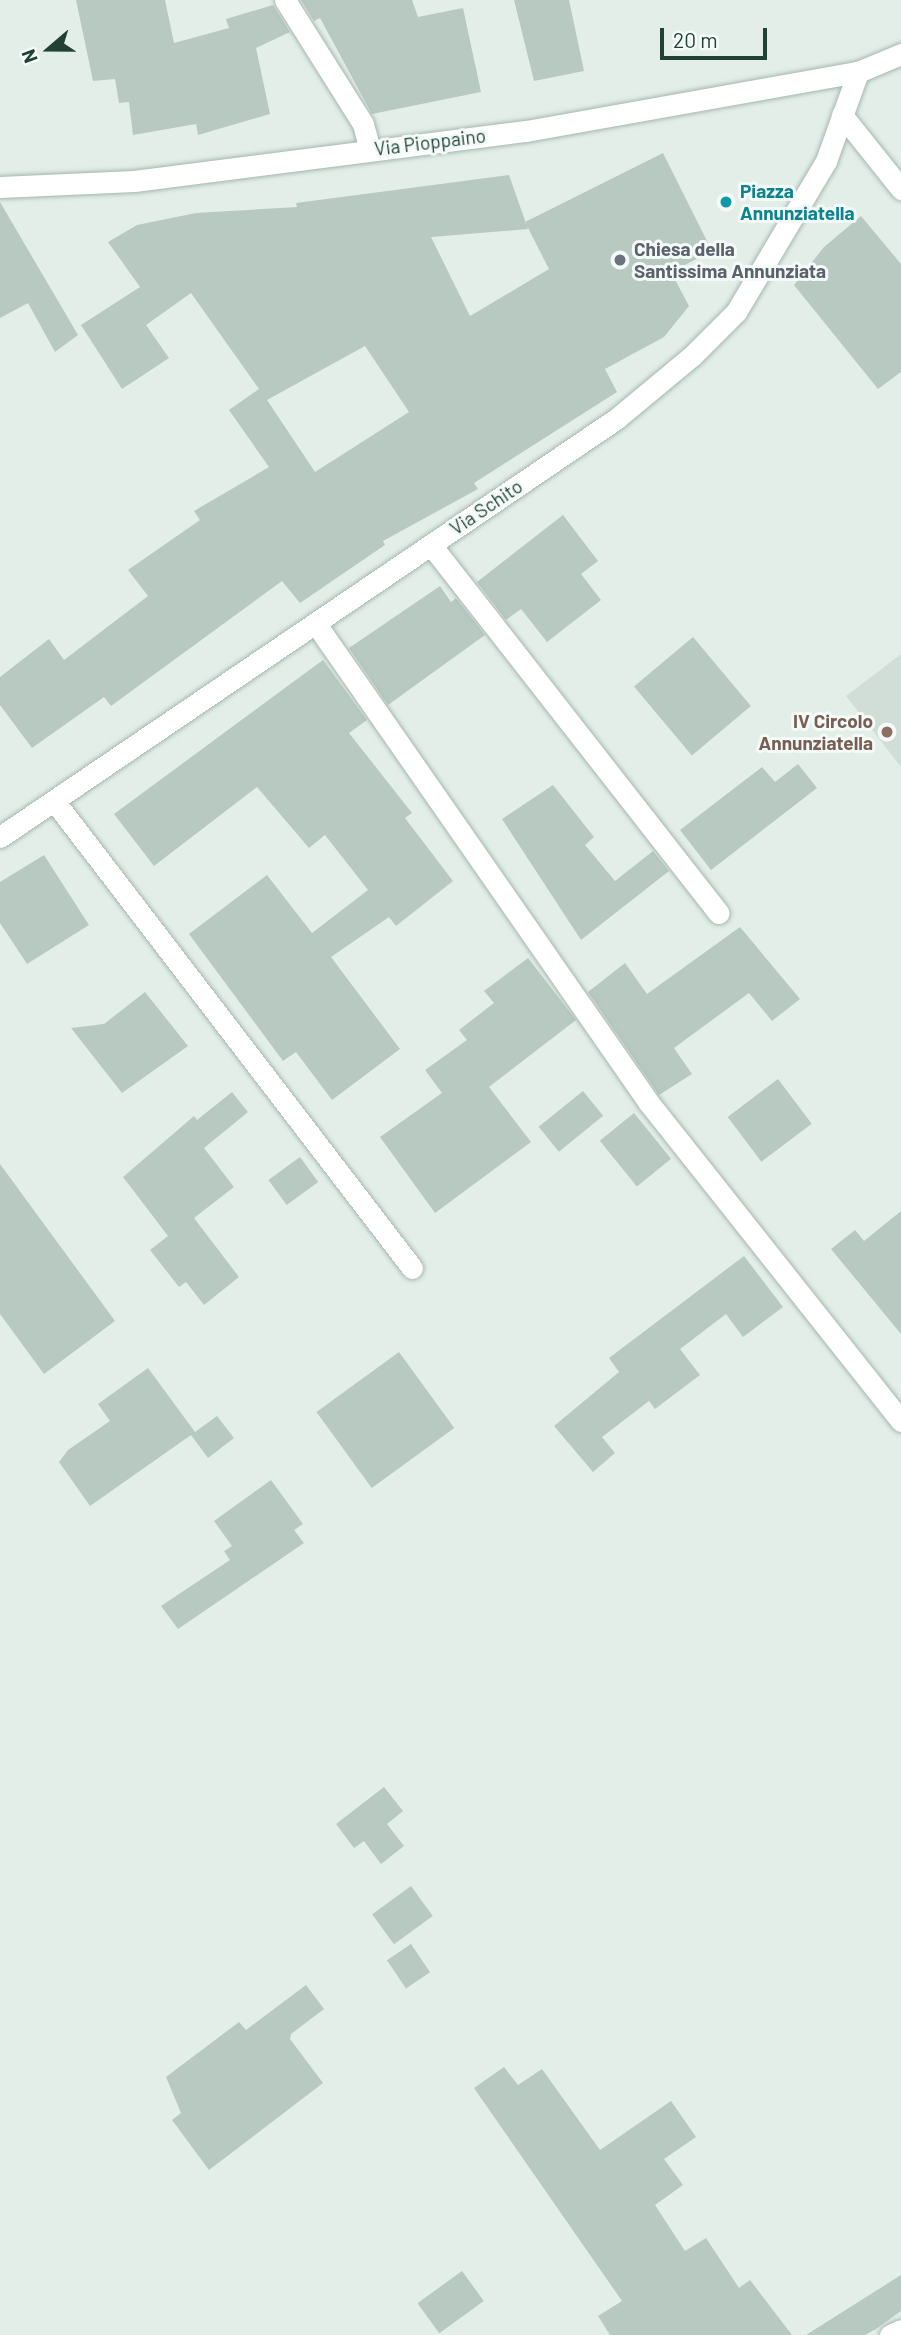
<!DOCTYPE html>
<html>
<head>
<meta charset="utf-8">
<style>
  body { margin:0 }
  #map { position:relative; width:901px; height:2335px; overflow:hidden; background:#e3eee8; font-family:Barlow,sans-serif }
  div>[style] { position:absolute }
  .built>* { inset:0; background:#d1ded7 }
  .building>* { inset:0; background:#b8c9c1; transform-origin:0 0 }
  .roads { filter:drop-shadow(0 0 2px #a5b7af) drop-shadow(0 0 2px #a5b7af) }
  .minor>* { height:21px; margin:-10.5px; padding:0 10.5px; transform-origin:10.5px; border-radius:10.5px; background:#fff }
  .tertiary>* { height:21px; margin:-10.5px; padding:0 10.5px; transform-origin:10.5px; border-radius:10.5px; background:#fff }
  .secondary>* { height:21px; margin:-10.5px; padding:0 10.5px; transform-origin:10.5px; border-radius:10.5px; background:#fff }
  .dots>* { width:19px; height:19px; translate:-50% -50%; box-sizing:border-box; border:4px solid #f4faf7; border-radius:50% }
  span { translate:-50% -50%; white-space:nowrap; text-align:center; line-height:1.15; -webkit-text-stroke:6px #f4faf7; paint-order:stroke }
  .street-label { font-size:19px; color:#214137 }
  .culture-label { font-size:19px; color:#0d838f; font-weight:700 }
  .left { translate:0 -50%; text-align:left }
  .worship-label { font-size:19px; color:#5b616d; font-weight:700 }
  .education-label { font-size:19px; color:#785e54; font-weight:700 }
  .right { translate:-100% -50%; text-align:right }
  .north { position:absolute; left:14px; top:14px; width:70px; height:70px; -webkit-text-stroke:5px #f4faf7; paint-order:stroke; rotate:250deg; font-size:19px; font-weight:700; line-height:28px; text-align:center; color:#214137 }
  .north::after { content:''; display:block; margin:auto; width:24px; height:32px; background:#214137; clip-path:polygon(50% 0,100% 100%,50% 72%,0 100%) }
  .scale { position:absolute; left:660px; top:28px; width:107px; height:32px; box-sizing:border-box; border:4px solid #214137; border-top:0; padding-left:9px; font-size:21px; line-height:24px; white-space:nowrap; color:#214137; -webkit-text-stroke:5px #f4faf7; paint-order:stroke }
</style>
</head>
<body>
<div id="map">
  <div class="built">
    <div style="clip-path:polygon(901px 654px,901px 767px,846px 696px)"></div>
  </div>
  <div class="building">
    <div style="clip-path:polygon(76px 0,165px 0,174px 43px,229px 28px,226px 19px,273px 5px,290px 32px,256px 48px,270px 114px,198px 135px,196px 124px,133px 135px,129px 102px,119px 103px,115px 79px,93px 81px)"></div>
    <div style="clip-path:polygon(301px 0,412px 0,418px 17px,463px 8px,481px 92px,372px 114px,320px 18px,314px 21px)"></div>
    <div style="clip-path:polygon(514px 0,569px 0,584px 71px,534px 81px)"></div>
    <div style="clip-path:polygon(evenodd,663px 153px,712px 251px,671px 272px,689px 306px,664px 337px,605px 369px,617px 392px,474px 483px,478px 489px,383px 541px,385px 545px,300px 603px,282px 581px,111px 706px,104px 697px,32px 748px,0 705px,0 677px,49px 639px,64px 660px,148px 596px,128px 570px,200px 520px,194px 511px,269px 467px,229px 410px,259px 389px,191px 293px,146px 325px,169px 358px,122px 389px,81px 325px,140px 287px,108px 242px,137px 225px,196px 213px,297px 207px,296px 203px,509px 175px,528px 229px,431px 237px,470px 316px,549px 269px,525px 222px,663px 153px,365px 346px,409px 412px,315px 472px,267px 400px,365px 346px)"></div>
    <div style="clip-path:polygon(0 202px,78px 335px,55px 352px,28px 303px,0 318px)"></div>
    <div style="clip-path:polygon(861px 216px,901px 264px,901px 372px,878px 389px,794px 285px,824px 247px)"></div>
    <div style="clip-path:polygon(563px 515px,598px 561px,581px 574px,601px 600px,547px 642px,521px 609px,506px 620px,477px 582px)"></div>
    <div style="clip-path:polygon(440px 586px,451px 602px,456px 598px,485px 635px,388px 705px,349px 648px)"></div>
    <div style="left:693px;top:637px;width:90px;height:77px;rotate:50deg"></div>
    <div style="clip-path:polygon(323px 660px,367px 720px,349px 733px,412px 813px,405px 818px,453px 881px,396px 926px,389px 917px,331px 957px,400px 1049px,332px 1100px,296px 1052px,283px 1061px,189px 934px,267px 875px,312px 933px,368px 890px,325px 835px,309px 848px,257px 787px,154px 866px,114px 814px)"></div>
    <div style="clip-path:polygon(798px 764px,817px 788px,711px 870px,680px 830px,762px 767px,775px 782px)"></div>
    <div style="clip-path:polygon(553px 785px,594px 837px,585px 845px,615px 881px,653px 851px,669px 871px,581px 940px,502px 819px)"></div>
    <div style="clip-path:polygon(44px 855px,89px 925px,27px 964px,0 923px,0 882px)"></div>
    <div style="clip-path:polygon(740px 927px,800px 999px,772px 1021px,749px 993px,674px 1048px,692px 1074px,659px 1095px,588px 992px,625px 963px,647px 994px)"></div>
    <div style="clip-path:polygon(528px 958px,576px 1020px,489px 1087px,531px 1142px,435px 1213px,380px 1137px,442px 1093px,425px 1070px,467px 1040px,459px 1030px,494px 1003px,484px 991px)"></div>
    <div style="clip-path:polygon(145px 992px,188px 1046px,122px 1093px,71px 1028px,104px 1024px)"></div>
    <div style="left:778px;top:1079px;width:56px;height:63px;rotate:53deg"></div>
    <div style="left:583px;top:1091px;width:32px;height:57px;rotate:51deg"></div>
    <div style="clip-path:polygon(232px 1092px,248px 1112px,204px 1148px,234px 1187px,194px 1218px,239px 1277px,204px 1305px,186px 1282px,179px 1287px,150px 1250px,168px 1236px,123px 1177px,194px 1116px,197px 1120px)"></div>
    <div style="left:634px;top:1113px;width:59px;height:44px;rotate:51deg"></div>
    <div style="left:300px;top:1157px;width:31px;height:39px;rotate:54deg"></div>
    <div style="clip-path:polygon(0 1164px,115px 1321px,44px 1374px,0 1314px)"></div>
    <div style="clip-path:polygon(901px 1211px,901px 1334px,831px 1249px,855px 1230px,864px 1241px)"></div>
    <div style="clip-path:polygon(744px 1256px,783px 1307px,743px 1337px,726px 1314px,680px 1349px,700px 1375px,655px 1409px,649px 1401px,602px 1437px,615px 1453px,593px 1472px,554px 1426px,619px 1372px,609px 1358px)"></div>
    <div style="left:399px;top:1352px;width:94px;height:102px;rotate:54deg"></div>
    <div style="clip-path:polygon(148px 1368px,195px 1432px,217px 1416px,234px 1438px,208px 1458px,191px 1435px,90px 1506px,59px 1462px,68px 1450px,110px 1421px,98px 1404px)"></div>
    <div style="clip-path:polygon(271px 1480px,303px 1524px,294px 1530px,304px 1543px,178px 1629px,161px 1606px,230px 1560px,224px 1551px,232px 1546px,214px 1521px)"></div>
    <div style="clip-path:polygon(384px 1787px,403px 1811px,387px 1824px,404px 1846px,381px 1864px,364px 1841px,354px 1848px,336px 1824px)"></div>
    <div style="left:411px;top:1886px;width:37px;height:48px;rotate:54deg"></div>
    <div style="left:411px;top:1944px;width:34px;height:29px;rotate:56deg"></div>
    <div style="clip-path:polygon(306px 1985px,324px 2009px,291px 2034px,290px 2039px,323px 2083px,209px 2170px,172px 2120px,181px 2113px,166px 2077px,239px 2022px,246px 2030px)"></div>
    <div style="clip-path:polygon(504px 2067px,518px 2085px,542px 2069px,600px 2150px,671px 2101px,696px 2137px,664px 2159px,683px 2185px,655px 2205px,685px 2251px,706px 2238px,739px 2288px,750px 2280px,792px 2335px,610px 2335px,598px 2316px,622px 2301px,474px 2088px)"></div>
    <div style="left:462px;top:2271px;width:37px;height:55px;rotate:54deg"></div>
    <div style="clip-path:polygon(901px 2275px,901px 2311px,876px 2329px,865px 2335px,806px 2335px)"></div>
  </div>
  <div class="roads">
    <div class="minor">
      <div style="left:285px;top:0;width:146px;rotate:57.8deg"></div>
      <div style="left:363px;top:124px;width:27px;rotate:75deg"></div>
      <div style="left:842px;top:115px;width:95px;rotate:51.4deg"></div>
      <div style="left:431px;top:545px;width:467px;rotate:52deg"></div>
      <div style="left:316px;top:624px;width:583px;rotate:55.19deg"></div>
      <div style="left:649px;top:1103px;width:406px;rotate:51.6deg"></div>
      <div style="left:55px;top:802px;width:587px;rotate:52.54deg"></div>
      <div style="left:890px;top:2335px;width:12px;rotate:-24deg"></div>
    </div>
    <div class="tertiary">
      <div style="left:0;top:837px;width:744px;rotate:-34.16deg"></div>
      <div style="left:616px;top:419px;width:99px;rotate:-39.7deg"></div>
      <div style="left:692px;top:356px;width:62px;rotate:-45deg"></div>
      <div style="left:736px;top:312px;width:176px;rotate:-59.2deg"></div>
      <div style="left:826px;top:161px;width:95px;rotate:-70.2deg"></div>
    </div>
    <div class="secondary">
      <div style="left:0;top:187px;width:134px;rotate:-2.6deg"></div>
      <div style="left:134px;top:181px;width:395px;rotate:-7.3deg"></div>
      <div style="left:526px;top:131px;width:337px;rotate:-10.1deg"></div>
      <div style="left:858px;top:72px;width:47px;rotate:-22.7deg"></div>
    </div>
  </div>
  <div class="dots">
    <div style="left:726px;top:202px;background:#0f9aa8"></div>
    <div style="left:620px;top:260px;background:#6b7280"></div>
    <div style="left:887px;top:732px;background:#8d6e63"></div>
  </div>
  <div class="street-label">
    <span style="left:430px;top:142px;rotate:-7deg">Via Pioppaino</span>
    <span style="left:486px;top:507px;rotate:-34deg">Via Schito</span>
  </div>
  <div class="culture-label">
    <span class="left" style="left:740px;top:202px">Piazza<br>Annunziatella</span>
  </div>
  <div class="worship-label">
    <span class="left" style="left:634px;top:260px">Chiesa della<br>Santissima Annunziata</span>
  </div>
  <div class="education-label">
    <span class="right" style="left:873px;top:732px">IV Circolo<br>Annunziatella</span>
  </div>
  <div class="north">N</div>
  <div class="scale">20 m</div>
</div>
</body>
</html>
